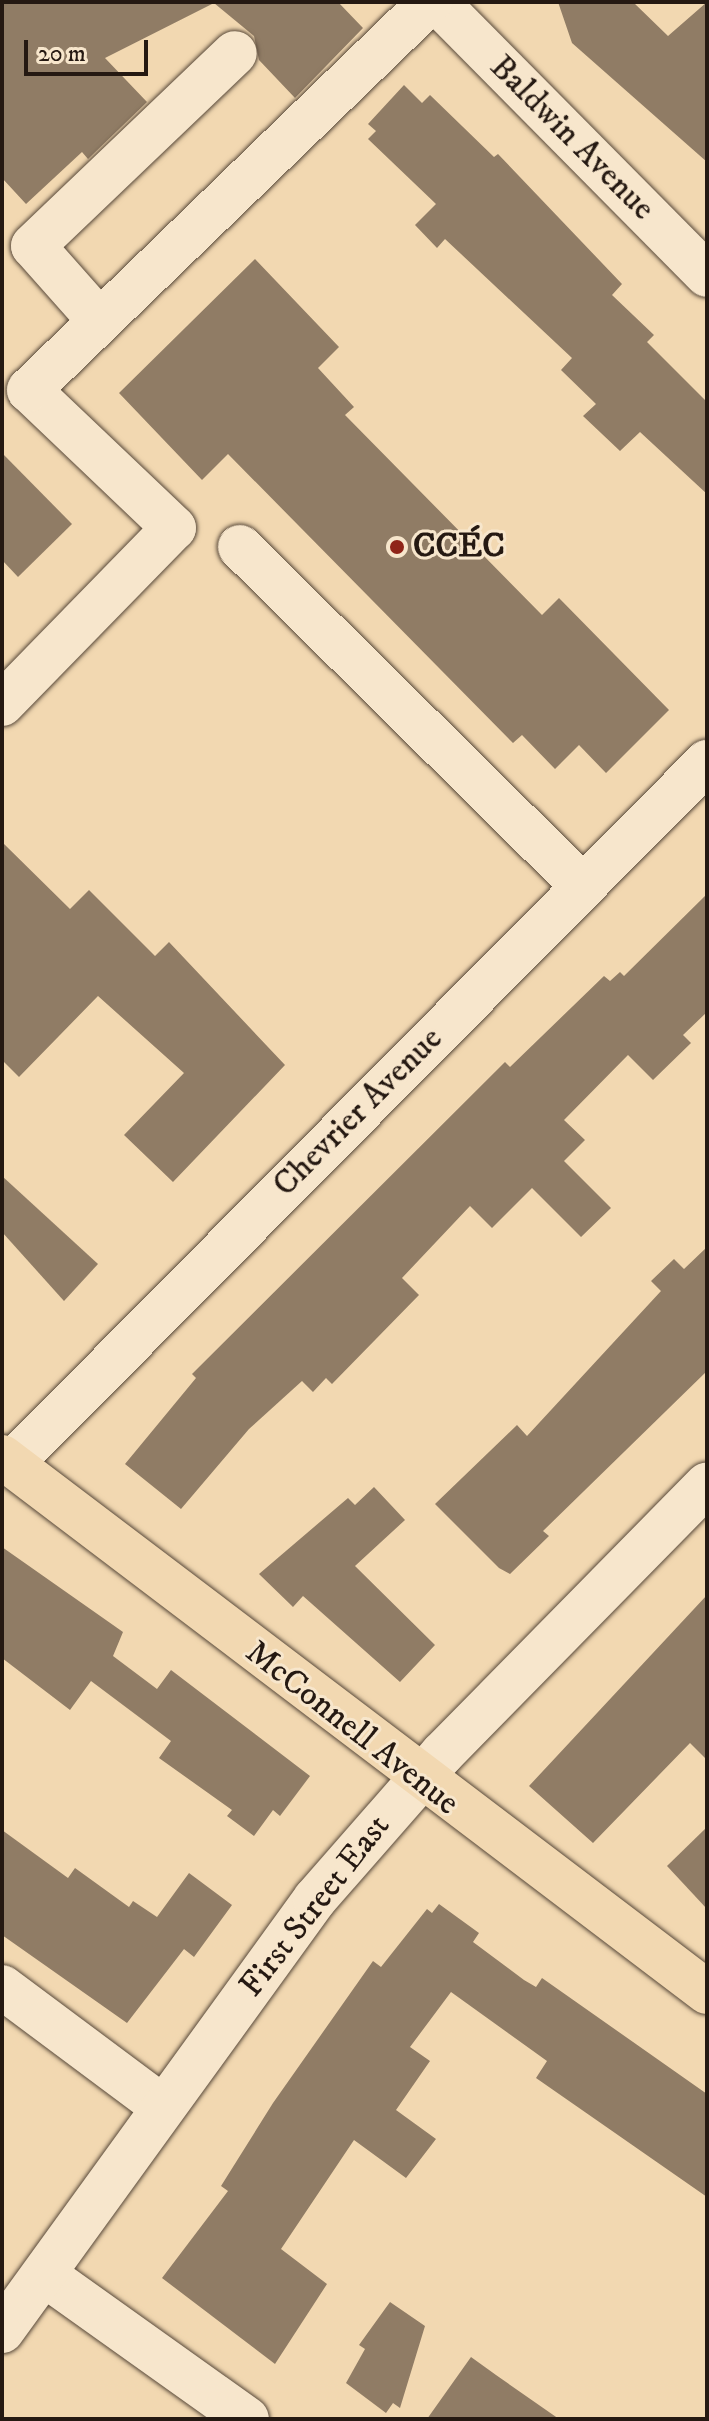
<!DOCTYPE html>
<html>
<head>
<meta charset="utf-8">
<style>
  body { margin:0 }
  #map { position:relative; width:709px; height:2421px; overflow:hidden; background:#f2d8b1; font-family:"IM FELL DW Pica",serif }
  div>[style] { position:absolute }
  .building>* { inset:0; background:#907c65 }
  .roads { filter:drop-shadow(0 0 2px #58493a) drop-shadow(0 0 2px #58493a) }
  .minor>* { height:44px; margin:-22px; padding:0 22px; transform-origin:22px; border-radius:22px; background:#f7e6cc }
  .major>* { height:44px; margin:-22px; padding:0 22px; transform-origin:22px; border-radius:22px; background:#f2d8b1 }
  .dots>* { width:22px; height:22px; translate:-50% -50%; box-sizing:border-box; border:4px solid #f7e6cc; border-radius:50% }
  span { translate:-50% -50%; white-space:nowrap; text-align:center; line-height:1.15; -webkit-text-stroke:6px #f7e6cc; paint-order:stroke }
  .street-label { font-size:34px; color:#251912 }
  .poi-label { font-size:34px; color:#251912; font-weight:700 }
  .left { translate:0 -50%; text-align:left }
  .frame { position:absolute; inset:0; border:4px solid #251912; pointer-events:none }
  .scale { position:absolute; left:24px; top:40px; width:124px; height:36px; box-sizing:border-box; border:4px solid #251912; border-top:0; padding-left:10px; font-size:24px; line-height:28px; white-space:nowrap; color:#251912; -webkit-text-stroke:6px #f7e6cc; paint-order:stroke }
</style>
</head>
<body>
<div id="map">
  <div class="building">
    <div style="clip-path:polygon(2px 2px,338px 2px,363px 28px,295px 98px,259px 60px,254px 36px,214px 3px,105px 58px,147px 102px,88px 159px,82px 152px,26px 204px,2px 178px)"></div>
    <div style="clip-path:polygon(558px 2px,633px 2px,668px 36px,707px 2px,707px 162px,572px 43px)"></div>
    <div style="clip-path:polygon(404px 85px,422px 103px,430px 95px,494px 157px,498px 154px,622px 284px,612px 295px,654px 335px,647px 342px,707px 402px,707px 494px,640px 432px,620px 451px,583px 416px,596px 404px,561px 370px,572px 358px,445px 239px,437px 248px,415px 225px,436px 204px,368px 139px,376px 131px,368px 124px)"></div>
    <div style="clip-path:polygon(255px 259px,339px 347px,318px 368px,354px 407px,345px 415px,542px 615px,559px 598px,669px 710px,606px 773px,579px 745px,555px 769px,522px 735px,513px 743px,228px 454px,202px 480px,119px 393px)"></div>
    <div style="clip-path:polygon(2px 453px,72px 524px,18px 577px,2px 560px)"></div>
    <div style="clip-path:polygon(2px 842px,70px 909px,89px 890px,155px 956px,169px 942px,285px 1065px,173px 1182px,124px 1135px,184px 1073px,98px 996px,19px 1077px,2px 1060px)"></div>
    <div style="clip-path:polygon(707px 894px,707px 1012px,683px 1035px,691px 1043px,653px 1080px,628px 1055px,564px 1120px,585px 1140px,564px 1161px,611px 1208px,581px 1237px,532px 1188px,492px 1228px,470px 1206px,402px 1278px,419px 1295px,332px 1384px,326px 1378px,313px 1392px,302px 1381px,249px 1429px,181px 1509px,125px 1464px,196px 1378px,192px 1374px,505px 1062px,510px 1067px,604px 976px,610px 981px,620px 972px,624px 976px)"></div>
    <div style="clip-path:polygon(2px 1176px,98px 1264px,64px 1301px,2px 1232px)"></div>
    <div style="clip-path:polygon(707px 1247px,707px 1371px,543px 1531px,549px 1536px,510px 1574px,499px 1568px,435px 1504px,517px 1425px,527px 1436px,661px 1291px,651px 1281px,674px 1259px,684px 1269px)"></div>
    <div style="clip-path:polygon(374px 1487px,405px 1520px,355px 1566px,435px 1645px,400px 1682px,303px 1596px,293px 1607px,259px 1574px,348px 1498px,355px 1505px)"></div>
    <div style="clip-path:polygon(2px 1547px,123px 1632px,113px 1656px,157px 1689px,171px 1670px,310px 1776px,280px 1816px,273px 1810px,254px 1836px,227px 1816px,232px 1810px,159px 1758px,171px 1741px,91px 1681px,70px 1710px,2px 1658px)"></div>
    <div style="clip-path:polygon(707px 1595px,707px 1760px,690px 1743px,593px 1843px,529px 1786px)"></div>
    <div style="clip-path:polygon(707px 1827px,707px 1909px,667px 1866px)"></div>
    <div style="clip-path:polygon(2px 1830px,68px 1878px,75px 1868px,129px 1907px,133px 1901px,157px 1917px,189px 1873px,232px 1905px,194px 1957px,184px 1949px,127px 2023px,2px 1935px)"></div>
    <div style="clip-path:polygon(439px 1904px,479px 1933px,473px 1942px,524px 1980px,536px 1987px,542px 1978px,707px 2094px,707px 2197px,536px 2078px,547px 2061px,451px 1992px,410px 2047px,430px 2061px,396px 2110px,436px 2139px,406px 2178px,354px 2140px,281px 2249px,327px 2284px,275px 2364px,162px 2278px,228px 2191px,221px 2186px,273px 2103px,373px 1961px,381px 1967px,427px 1909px,432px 1913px)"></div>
    <div style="clip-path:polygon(390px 2302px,425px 2326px,400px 2408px,393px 2403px,386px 2413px,346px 2383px,365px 2349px,359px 2345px)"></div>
    <div style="clip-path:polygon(471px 2357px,496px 2375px,559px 2419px,427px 2419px)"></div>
  </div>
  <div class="roads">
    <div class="minor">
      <div style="left:437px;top:2px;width:384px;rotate:45.3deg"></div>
      <div style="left:97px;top:318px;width:96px;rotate:-131.6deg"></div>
      <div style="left:33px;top:246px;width:279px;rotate:-43.7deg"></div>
      <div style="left:240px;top:547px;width:483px;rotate:44.7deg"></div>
      <div style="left:2px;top:704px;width:246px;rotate:-45.7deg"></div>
      <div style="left:174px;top:528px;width:200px;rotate:-136.4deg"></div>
      <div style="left:29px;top:390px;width:558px;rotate:-44.06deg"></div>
      <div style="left:11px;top:1464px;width:989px;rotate:-45.25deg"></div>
      <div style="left:2px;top:1987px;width:201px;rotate:36.7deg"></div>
      <div style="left:45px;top:2275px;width:248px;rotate:35.5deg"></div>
      <div style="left:2px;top:2331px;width:533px;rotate:-54.08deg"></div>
      <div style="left:315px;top:1899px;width:193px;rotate:-48.8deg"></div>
      <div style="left:442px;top:1754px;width:378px;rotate:-45.5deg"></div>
    </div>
    <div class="major">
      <div style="left:2px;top:1457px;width:885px;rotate:37.19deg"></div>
    </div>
  </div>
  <div class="dots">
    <div style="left:397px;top:547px;background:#8f2418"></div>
  </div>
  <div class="street-label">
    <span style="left:572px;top:138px;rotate:45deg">Baldwin Avenue</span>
    <span style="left:358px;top:1112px;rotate:-45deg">Chevrier Avenue</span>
    <span style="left:352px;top:1728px;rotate:38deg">McConnell Avenue</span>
    <span style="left:315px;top:1906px;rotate:-52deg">First Street East</span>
  </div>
  <div class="poi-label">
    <span class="left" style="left:413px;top:547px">CCÉC</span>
  </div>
  <div class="frame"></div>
  <div class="scale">20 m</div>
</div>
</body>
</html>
